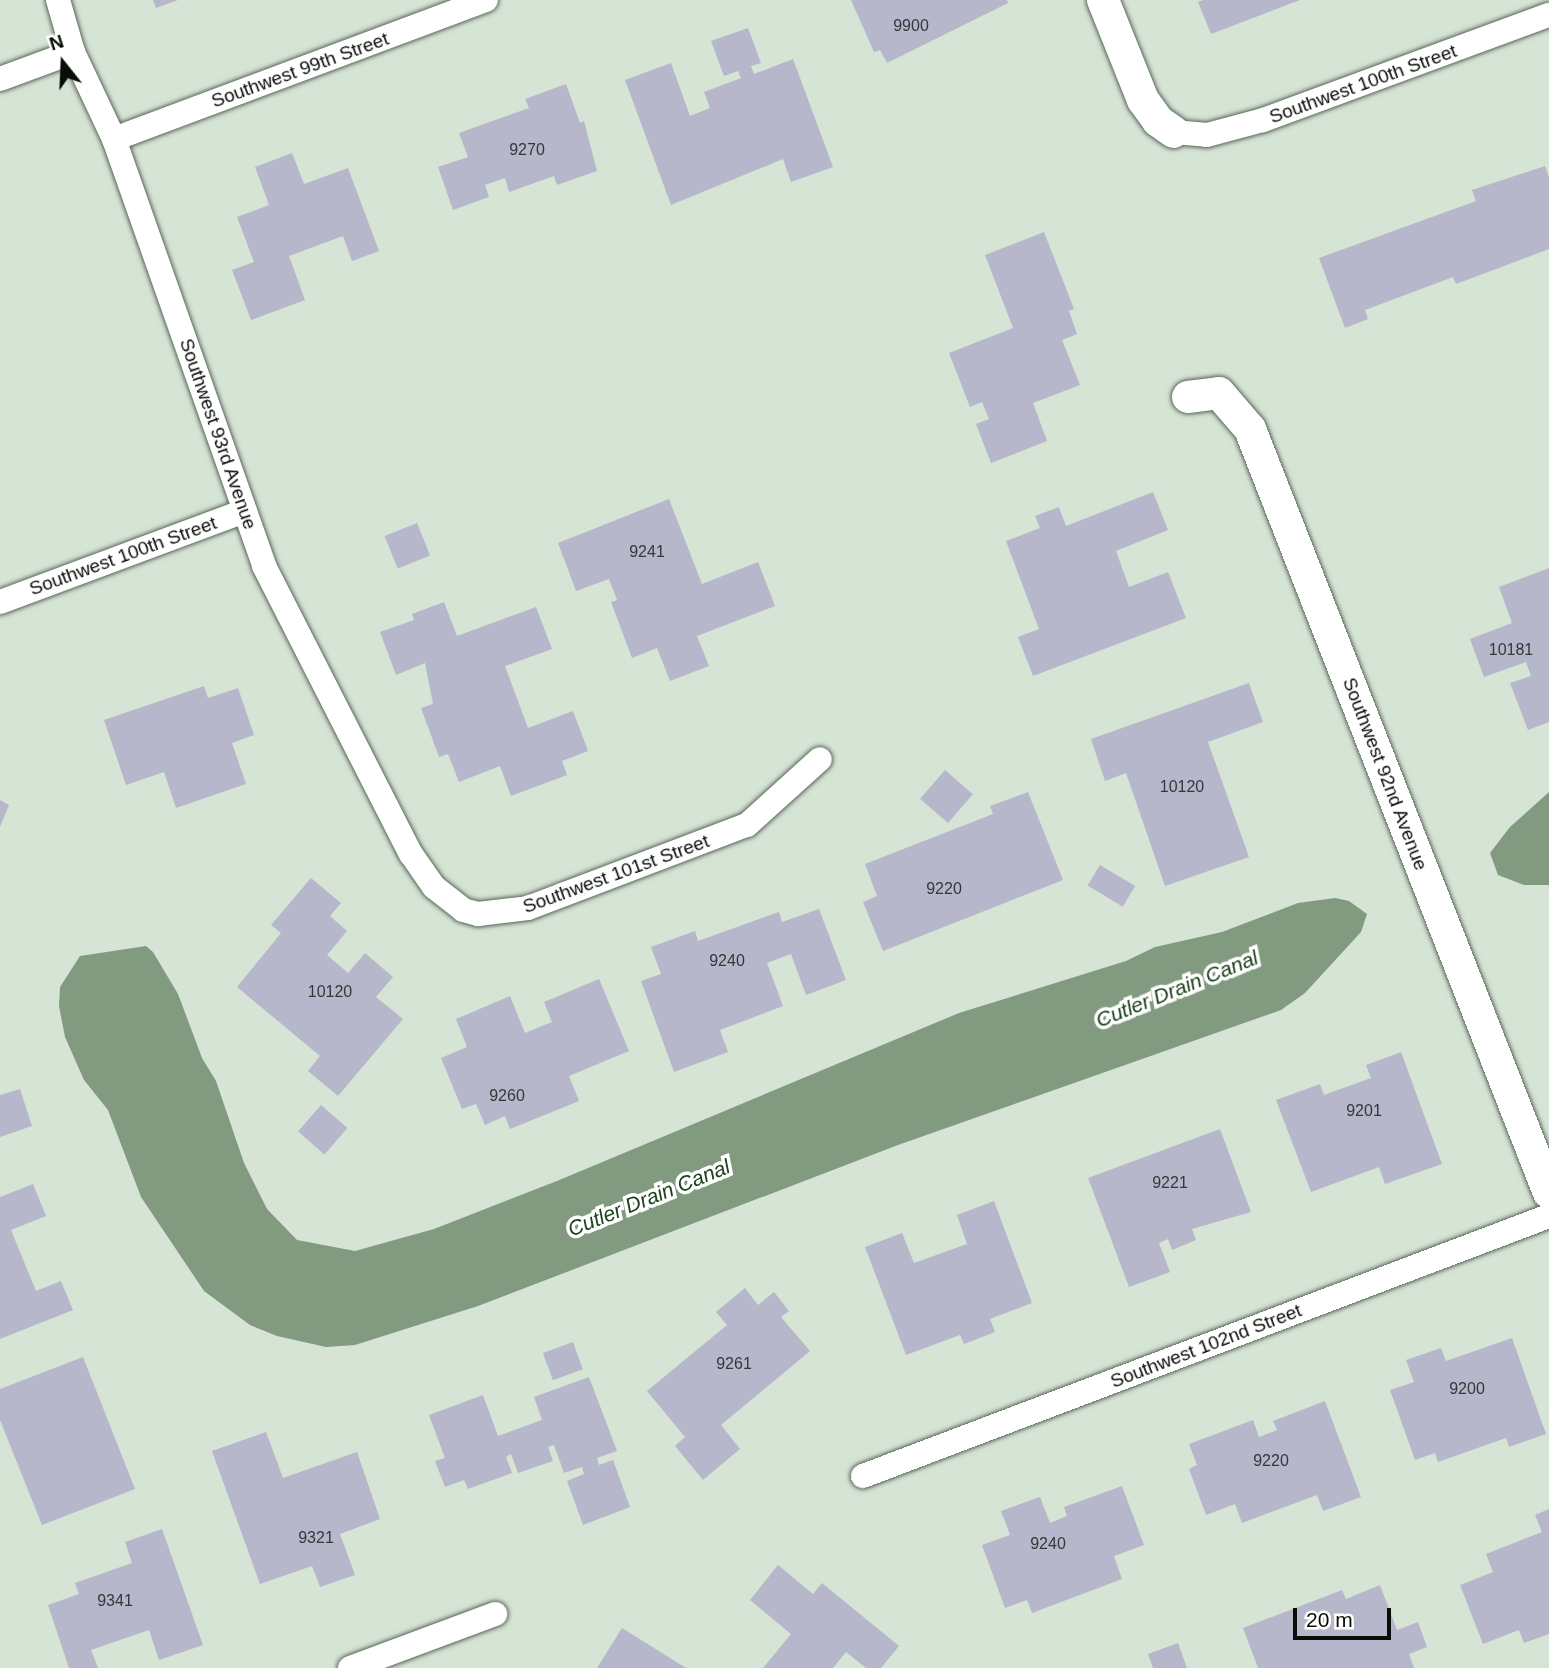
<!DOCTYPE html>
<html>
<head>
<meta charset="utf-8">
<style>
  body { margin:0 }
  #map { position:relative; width:1549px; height:1668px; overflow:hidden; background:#d5e4d4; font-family:Arial,sans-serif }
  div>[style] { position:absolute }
  .water>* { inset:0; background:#819a80 }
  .building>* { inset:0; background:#b6b7ca; transform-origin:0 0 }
  .roads { filter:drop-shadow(0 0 2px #596759) drop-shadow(0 0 2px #596759) }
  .minor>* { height:24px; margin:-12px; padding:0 12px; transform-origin:12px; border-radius:12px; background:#fff }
  .tertiary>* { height:32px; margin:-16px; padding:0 16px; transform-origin:16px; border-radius:16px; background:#fff }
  span { translate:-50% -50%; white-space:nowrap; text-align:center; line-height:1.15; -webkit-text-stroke:7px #fff; paint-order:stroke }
  .number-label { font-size:16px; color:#343838 }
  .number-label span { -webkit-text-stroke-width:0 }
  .street-label { font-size:19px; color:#080d08 }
  .water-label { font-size:21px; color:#1b421c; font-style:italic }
  .north { position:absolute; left:28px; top:28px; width:70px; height:70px; -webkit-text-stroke:5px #fff; paint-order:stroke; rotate:342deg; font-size:19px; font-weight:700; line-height:28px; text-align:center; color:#080d08 }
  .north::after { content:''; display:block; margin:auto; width:24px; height:32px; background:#080d08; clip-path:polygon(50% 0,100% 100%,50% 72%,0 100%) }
  .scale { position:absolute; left:1293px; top:1608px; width:98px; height:32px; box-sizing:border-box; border:4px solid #080d08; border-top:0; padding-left:9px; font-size:21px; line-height:24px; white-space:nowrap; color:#080d08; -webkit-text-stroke:5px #fff; paint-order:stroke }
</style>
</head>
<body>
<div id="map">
  <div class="water">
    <div style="clip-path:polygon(1549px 792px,1549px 885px,1524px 885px,1498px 875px,1490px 853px,1510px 827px)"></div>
    <div style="clip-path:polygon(1335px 898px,1349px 901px,1367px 914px,1361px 932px,1305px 993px,1281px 1010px,898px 1145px,478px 1306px,355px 1345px,326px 1347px,277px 1336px,250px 1325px,204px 1291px,141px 1197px,108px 1110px,84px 1080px,65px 1037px,59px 1006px,60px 987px,80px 956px,146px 946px,153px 952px,178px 994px,202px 1058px,216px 1081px,244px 1163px,267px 1209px,297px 1240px,355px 1251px,434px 1229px,557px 1181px,959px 1013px,1126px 961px,1155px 947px,1222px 932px,1298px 903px)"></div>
  </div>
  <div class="building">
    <div style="clip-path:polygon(153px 0,178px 0,156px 8px)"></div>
    <div style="clip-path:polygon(851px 0,1007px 0,1008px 3px,887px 63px,880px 50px,874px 52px)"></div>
    <div style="clip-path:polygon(1300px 0,1211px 34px,1198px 2px,1203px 0)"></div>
    <div style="clip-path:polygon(748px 28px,761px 63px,751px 66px,754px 74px,793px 59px,833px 167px,791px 182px,783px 159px,671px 205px,625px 80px,671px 63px,690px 116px,710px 108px,704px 92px,741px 78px,738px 71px,724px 76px,711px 41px)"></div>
    <div style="clip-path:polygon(566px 84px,580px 123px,584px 121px,597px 171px,557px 185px,554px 176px,509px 192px,505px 178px,485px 185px,489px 197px,453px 210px,438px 167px,468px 157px,459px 133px,529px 108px,525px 99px)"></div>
    <div style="clip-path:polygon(292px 153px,304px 184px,348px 168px,379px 251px,352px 261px,343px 236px,289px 256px,305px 300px,251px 320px,232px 270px,254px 262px,237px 217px,269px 205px,255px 167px)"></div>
    <div style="clip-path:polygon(1545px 166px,1549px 177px,1549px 249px,1456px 284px,1453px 277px,1365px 310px,1368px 319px,1345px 328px,1319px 258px,1476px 201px,1472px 190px)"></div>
    <div style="clip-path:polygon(1044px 232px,1074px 309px,1069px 311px,1077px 334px,1062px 340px,1080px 385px,1033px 403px,1047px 441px,991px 463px,976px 424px,989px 419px,982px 402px,970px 407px,949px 353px,1013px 328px,985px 255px)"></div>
    <div style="clip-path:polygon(1153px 492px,1168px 530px,1116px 551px,1129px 587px,1168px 572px,1186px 618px,1033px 676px,1018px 637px,1039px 629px,1006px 541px,1040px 528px,1035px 516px,1059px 507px,1066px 526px)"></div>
    <div style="clip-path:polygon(669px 499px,702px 584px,758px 562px,775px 606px,697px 636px,709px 666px,670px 681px,657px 648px,632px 658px,611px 602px,617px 600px,609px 579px,576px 591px,558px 543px)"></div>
    <div style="left:417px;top:523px;width:35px;height:35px;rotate:68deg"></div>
    <div style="clip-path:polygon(1549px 568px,1549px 722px,1528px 730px,1510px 683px,1531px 676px,1526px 662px,1484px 677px,1470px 639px,1512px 623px,1499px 587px)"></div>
    <div style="clip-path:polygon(444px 602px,457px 636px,536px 607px,552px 649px,505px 666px,528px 728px,573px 711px,588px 751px,562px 761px,567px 775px,511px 796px,500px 766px,459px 782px,448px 754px,439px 757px,421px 708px,433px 704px,425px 663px,396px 675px,380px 632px,414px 620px,412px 614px)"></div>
    <div style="clip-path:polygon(1249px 683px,1263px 722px,1208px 742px,1249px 857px,1165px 886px,1126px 773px,1105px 781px,1091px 739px)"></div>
    <div style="clip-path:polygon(204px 686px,208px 698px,238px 688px,254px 735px,232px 743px,246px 784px,176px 808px,164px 772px,126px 785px,104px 720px)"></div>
    <div style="left:945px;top:770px;width:37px;height:38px;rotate:41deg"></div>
    <div style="clip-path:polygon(1028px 792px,1063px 880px,883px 951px,863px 902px,877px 896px,865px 864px,993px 814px,990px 806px)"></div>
    <div style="clip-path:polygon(0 800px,9px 805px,0 827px)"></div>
    <div style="left:1100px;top:865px;width:41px;height:24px;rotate:31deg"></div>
    <div style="clip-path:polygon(311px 878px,341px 903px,330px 916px,347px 931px,327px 955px,348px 973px,365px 953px,393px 977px,376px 997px,403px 1019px,338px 1096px,308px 1071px,320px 1056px,237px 987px,281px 933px,271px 925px)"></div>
    <div style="clip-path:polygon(819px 909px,846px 980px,806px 995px,791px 954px,767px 963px,783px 1006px,720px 1030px,728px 1052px,674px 1072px,641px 981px,661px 974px,651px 947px,695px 931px,698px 941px,779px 912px,782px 922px)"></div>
    <div style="clip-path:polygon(599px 979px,629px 1051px,569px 1076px,579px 1101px,510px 1129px,505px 1116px,485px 1125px,476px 1104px,462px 1109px,441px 1058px,467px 1047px,456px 1019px,510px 996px,525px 1033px,552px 1022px,544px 1002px)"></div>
    <div style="clip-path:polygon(1401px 1052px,1442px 1164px,1385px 1184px,1379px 1167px,1311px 1192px,1276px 1100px,1320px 1084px,1324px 1095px,1371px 1078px,1366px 1065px)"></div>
    <div style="clip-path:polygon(20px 1089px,32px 1126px,0 1137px,0 1095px)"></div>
    <div style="left:321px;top:1105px;width:35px;height:35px;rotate:41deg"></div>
    <div style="clip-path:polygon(1220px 1129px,1251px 1212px,1192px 1229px,1196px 1240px,1172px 1250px,1168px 1239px,1159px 1243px,1170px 1272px,1129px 1287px,1088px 1178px)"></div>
    <div style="clip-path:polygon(33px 1184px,46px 1216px,11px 1230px,36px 1291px,61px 1281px,73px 1310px,0 1339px,0 1197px)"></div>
    <div style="clip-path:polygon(994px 1201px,1032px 1303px,990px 1319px,995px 1332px,964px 1344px,960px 1335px,906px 1355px,865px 1247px,902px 1233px,914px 1263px,967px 1244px,957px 1215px)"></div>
    <div style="clip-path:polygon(745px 1288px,758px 1305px,774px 1292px,789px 1311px,781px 1317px,810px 1351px,721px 1425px,740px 1449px,703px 1480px,675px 1446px,685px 1437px,647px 1391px,727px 1325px,716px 1312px)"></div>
    <div style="clip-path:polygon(1512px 1338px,1546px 1434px,1509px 1447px,1506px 1438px,1438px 1462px,1435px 1453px,1415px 1460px,1390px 1390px,1414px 1382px,1406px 1360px,1441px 1348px,1446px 1361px)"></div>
    <div style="left:573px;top:1342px;width:29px;height:32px;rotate:70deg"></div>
    <div style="clip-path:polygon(83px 1357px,135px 1489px,42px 1525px,0 1420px,0 1389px)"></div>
    <div style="clip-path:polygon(589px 1377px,617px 1451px,597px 1458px,599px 1465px,613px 1460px,630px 1507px,583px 1525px,567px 1481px,584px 1474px,582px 1467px,564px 1473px,554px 1445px,548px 1447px,553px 1461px,518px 1473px,511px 1454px,506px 1457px,512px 1473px,468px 1489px,464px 1480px,445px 1487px,435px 1461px,445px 1458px,429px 1415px,483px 1395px,498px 1436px,542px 1420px,534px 1397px)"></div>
    <div style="clip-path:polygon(1325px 1401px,1361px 1497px,1323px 1511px,1317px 1495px,1242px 1523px,1235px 1504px,1206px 1515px,1189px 1469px,1197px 1465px,1189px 1444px,1253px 1420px,1259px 1437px,1277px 1430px,1273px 1421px)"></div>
    <div style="clip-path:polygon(266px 1432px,283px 1478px,357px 1452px,380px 1519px,340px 1534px,355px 1575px,320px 1587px,312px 1566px,260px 1584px,212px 1451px)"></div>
    <div style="clip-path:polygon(1122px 1486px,1144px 1545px,1114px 1556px,1122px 1579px,1032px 1613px,1027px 1600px,1005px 1608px,982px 1545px,1010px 1535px,1001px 1511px,1040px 1497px,1050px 1523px,1067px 1516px,1064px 1507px)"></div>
    <div style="clip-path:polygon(1549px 1509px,1549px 1634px,1524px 1643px,1519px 1630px,1483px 1644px,1460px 1585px,1493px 1572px,1486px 1554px,1542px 1532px,1535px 1515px)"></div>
    <div style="clip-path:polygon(162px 1529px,203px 1645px,159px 1660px,149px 1630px,91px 1650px,98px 1668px,69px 1668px,48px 1605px,79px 1594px,75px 1583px,132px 1563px,125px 1542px)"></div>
    <div style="clip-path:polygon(778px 1565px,813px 1594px,822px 1583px,899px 1646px,881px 1668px,866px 1668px,846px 1652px,833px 1668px,763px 1668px,791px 1634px,750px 1600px)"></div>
    <div style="clip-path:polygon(1380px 1585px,1397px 1630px,1418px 1622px,1427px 1647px,1409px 1654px,1414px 1668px,1258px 1668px,1243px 1628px,1342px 1590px,1346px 1599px)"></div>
    <div style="clip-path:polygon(622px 1628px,686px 1668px,597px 1668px)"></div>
    <div style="clip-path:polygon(1178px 1643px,1187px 1668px,1153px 1668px,1148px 1654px)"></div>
  </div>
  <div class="roads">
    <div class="minor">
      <div style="left:58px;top:0;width:54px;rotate:73.9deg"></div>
      <div style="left:73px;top:52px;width:96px;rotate:64.8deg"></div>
      <div style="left:114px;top:139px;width:453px;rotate:70.6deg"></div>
      <div style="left:264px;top:566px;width:323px;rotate:63deg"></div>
      <div style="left:411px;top:854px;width:40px;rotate:55.1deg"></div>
      <div style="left:434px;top:887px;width:37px;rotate:38deg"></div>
      <div style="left:463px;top:910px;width:16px;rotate:15deg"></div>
      <div style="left:478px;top:914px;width:50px;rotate:-6.8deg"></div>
      <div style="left:528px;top:908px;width:234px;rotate:-20.8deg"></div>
      <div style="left:747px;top:825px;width:98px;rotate:-42.1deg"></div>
      <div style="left:0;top:79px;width:78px;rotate:-20.3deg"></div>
      <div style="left:1174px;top:132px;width:33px;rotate:5deg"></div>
      <div style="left:1207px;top:135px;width:58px;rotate:-15deg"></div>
      <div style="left:1263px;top:120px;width:305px;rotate:-20.2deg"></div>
      <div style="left:114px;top:139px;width:397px;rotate:-20.5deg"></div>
      <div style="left:0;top:602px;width:261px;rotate:-20.4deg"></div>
      <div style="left:863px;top:1476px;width:734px;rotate:-20.76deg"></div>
      <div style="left:350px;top:1668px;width:155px;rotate:-20.4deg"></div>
    </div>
    <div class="tertiary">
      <div style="left:1103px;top:0;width:108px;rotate:68.2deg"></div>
      <div style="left:1143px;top:100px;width:26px;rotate:54deg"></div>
      <div style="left:1158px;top:121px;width:19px;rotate:35deg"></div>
      <div style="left:1188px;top:397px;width:31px;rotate:-7deg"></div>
      <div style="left:1219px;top:393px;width:48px;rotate:49.3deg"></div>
      <div style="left:1250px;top:429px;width:820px;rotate:68.63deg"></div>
    </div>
  </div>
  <div class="number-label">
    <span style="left:911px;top:26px">9900</span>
    <span style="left:527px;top:150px">9270</span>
    <span style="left:647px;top:552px">9241</span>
    <span style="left:1511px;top:650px">10181</span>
    <span style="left:1182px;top:787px">10120</span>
    <span style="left:944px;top:889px">9220</span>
    <span style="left:727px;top:961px">9240</span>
    <span style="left:330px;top:992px">10120</span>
    <span style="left:507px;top:1096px">9260</span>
    <span style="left:1364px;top:1111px">9201</span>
    <span style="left:1170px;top:1183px">9221</span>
    <span style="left:734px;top:1364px">9261</span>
    <span style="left:1467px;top:1389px">9200</span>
    <span style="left:1271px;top:1461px">9220</span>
    <span style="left:316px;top:1538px">9321</span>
    <span style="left:1048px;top:1544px">9240</span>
    <span style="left:115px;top:1601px">9341</span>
  </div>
  <div class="street-label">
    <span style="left:300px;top:70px;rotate:-20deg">Southwest 99th Street</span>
    <span style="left:1363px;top:84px;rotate:-20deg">Southwest 100th Street</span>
    <span style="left:218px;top:434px;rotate:71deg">Southwest 93rd Avenue</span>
    <span style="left:123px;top:556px;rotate:-20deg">Southwest 100th Street</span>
    <span style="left:1385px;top:774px;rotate:69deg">Southwest 92nd Avenue</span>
    <span style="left:616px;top:874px;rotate:-20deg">Southwest 101st Street</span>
    <span style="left:1206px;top:1346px;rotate:-21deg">Southwest 102nd Street</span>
  </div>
  <div class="water-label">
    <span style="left:1177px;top:989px;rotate:-22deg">Cutler Drain Canal</span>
    <span style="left:649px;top:1198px;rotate:-22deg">Cutler Drain Canal</span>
  </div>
  <div class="north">N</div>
  <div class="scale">20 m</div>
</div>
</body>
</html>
